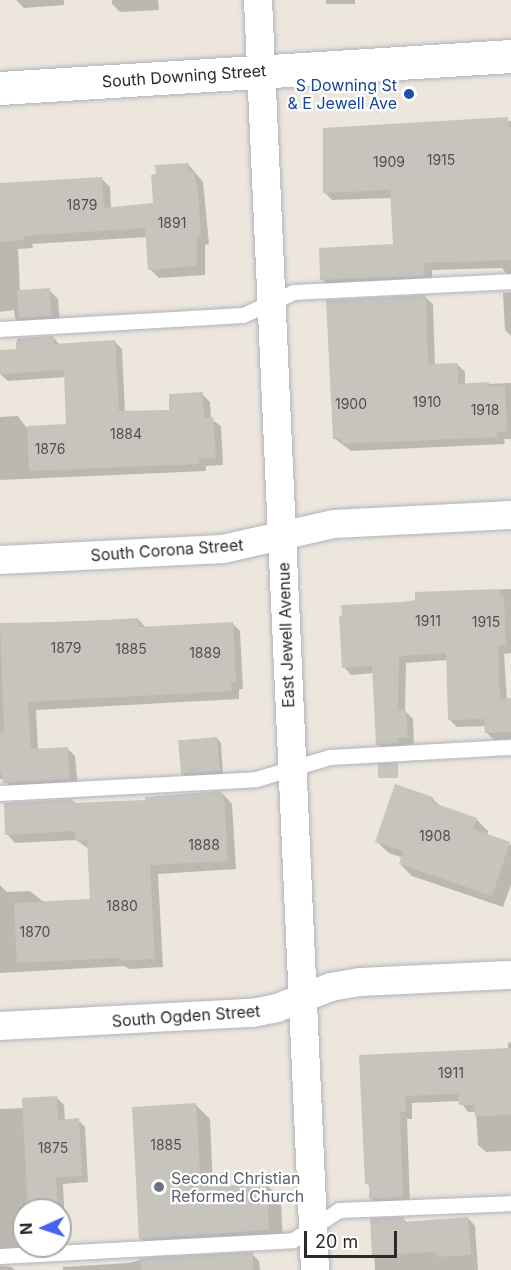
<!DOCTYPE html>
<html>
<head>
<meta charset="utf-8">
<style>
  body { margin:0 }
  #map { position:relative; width:511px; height:1270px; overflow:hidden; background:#ece6dd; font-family:Inter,sans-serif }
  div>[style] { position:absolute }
  .shadow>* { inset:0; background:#0003; transform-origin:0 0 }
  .building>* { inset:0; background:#c7c3bd; transform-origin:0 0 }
  .roads { filter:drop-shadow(0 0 2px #b1b3bd) drop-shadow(0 0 2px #b1b3bd) }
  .service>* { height:15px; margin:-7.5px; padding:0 7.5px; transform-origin:7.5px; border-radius:7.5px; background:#fff }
  .minor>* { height:28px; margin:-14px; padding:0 14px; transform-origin:14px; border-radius:14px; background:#fff }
  .secondary>* { height:33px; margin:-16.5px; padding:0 16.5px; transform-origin:16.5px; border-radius:16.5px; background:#fff }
  .dots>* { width:16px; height:16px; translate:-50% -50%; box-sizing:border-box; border:3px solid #fff; border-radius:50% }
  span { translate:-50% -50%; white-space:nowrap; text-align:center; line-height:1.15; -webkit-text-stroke:4.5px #fff; paint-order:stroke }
  .number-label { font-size:14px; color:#51504f }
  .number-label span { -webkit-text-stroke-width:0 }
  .street-label { font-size:16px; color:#2a2a2a }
  .transit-label { font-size:16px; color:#164399 }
  .right { translate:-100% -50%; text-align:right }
  .worship-label { font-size:16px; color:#5b616d }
  .left { translate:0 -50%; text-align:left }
  .north { position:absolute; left:12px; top:1198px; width:60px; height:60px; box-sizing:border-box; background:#fff; border:2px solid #aaa; border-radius:50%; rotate:267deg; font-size:16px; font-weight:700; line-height:24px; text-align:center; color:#2a2a2a }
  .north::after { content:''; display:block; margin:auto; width:21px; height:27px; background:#4563f1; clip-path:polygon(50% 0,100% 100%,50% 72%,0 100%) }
  .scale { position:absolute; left:304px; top:1231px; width:93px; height:27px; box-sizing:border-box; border:3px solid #2a2a2a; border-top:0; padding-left:8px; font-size:18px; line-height:21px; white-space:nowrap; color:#2a2a2a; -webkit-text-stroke:4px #fff; paint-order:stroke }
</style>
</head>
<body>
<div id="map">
  <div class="shadow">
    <div style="clip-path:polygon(16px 0,64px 0,64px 5px,24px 8px)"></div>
    <div style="clip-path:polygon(112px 0,162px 0,158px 0,159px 10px,120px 12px,112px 4px)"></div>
    <div style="left:326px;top:0;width:29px;height:4px"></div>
    <div style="clip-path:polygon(511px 121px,511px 279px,502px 268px,432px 270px,432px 283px,329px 287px,322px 279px,395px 246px,392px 198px,332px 200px,324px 192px,324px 130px)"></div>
    <div style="clip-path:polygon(188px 164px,203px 182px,209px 244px,205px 245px,205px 275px,159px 278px,150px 269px,147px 237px,32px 244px,33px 248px,18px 249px,20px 291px,49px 290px,58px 299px,60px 324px,24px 326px,15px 318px,14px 310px,0 312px,0 185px,101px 178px,110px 187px,111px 209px,154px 205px)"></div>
    <div style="clip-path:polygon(511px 292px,511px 336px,505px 330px,503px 293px)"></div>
    <div style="clip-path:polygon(425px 297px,433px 304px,435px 365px,457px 364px,465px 372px,465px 385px,511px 383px,511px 439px,504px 439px,505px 444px,351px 451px,334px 438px)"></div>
    <div style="clip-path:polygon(53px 337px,60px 345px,114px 341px,122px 349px,125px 412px,171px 411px,202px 394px,210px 402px,211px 419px,221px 426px,223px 465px,206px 466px,206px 471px,0 480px,0 417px,18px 416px,26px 427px,68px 425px,66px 377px,8px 381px,0 374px,0 351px,18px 350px,17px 339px)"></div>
    <div style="clip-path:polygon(511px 589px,511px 653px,504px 654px,507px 700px,511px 699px,511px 739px,494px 740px,486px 732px,486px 726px,457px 727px,450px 720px,448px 660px,406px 663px,405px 711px,413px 719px,414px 744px,405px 745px,405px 750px,385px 751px,378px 744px,374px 673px,351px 675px,344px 667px,417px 601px,416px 593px)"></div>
    <div style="clip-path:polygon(138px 619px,146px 628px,232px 623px,240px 631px,243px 689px,239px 689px,239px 699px,36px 710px,38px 750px,67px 748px,75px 756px,78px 787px,12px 790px,4px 779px,0 779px,0 624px)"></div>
    <div style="clip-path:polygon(217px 738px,221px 743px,223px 775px,186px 777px,182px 773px)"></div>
    <div style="clip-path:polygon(221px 792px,232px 804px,236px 869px,158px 874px,163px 967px,129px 969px,125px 966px,0 973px,0 885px,7px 892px,30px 891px,45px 903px,91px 900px,89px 849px,76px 840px,15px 843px,7px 834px,72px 800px,76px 804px,146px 802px)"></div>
    <div style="clip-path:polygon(432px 798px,441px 807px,476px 819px,488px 831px,487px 836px,511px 845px,511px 885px,503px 907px,412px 876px,400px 864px,403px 858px,389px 853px,377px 842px)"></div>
    <div style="clip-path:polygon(511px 1042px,511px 1151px,486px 1152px,478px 1145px,476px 1112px,468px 1112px,460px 1101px,412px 1103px,412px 1119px,407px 1119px,410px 1205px,378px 1206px,371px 1198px,370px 1187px,367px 1183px,360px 1056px,508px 1050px,508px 1043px)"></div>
    <div style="clip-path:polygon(evenodd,57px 1098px,64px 1105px,65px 1121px,78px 1120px,85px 1127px,88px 1182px,63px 1184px,66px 1247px,0 1257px,0 1109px,24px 1108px,57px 1098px,24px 1210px,60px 1210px,60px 1246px,24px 1246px,24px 1210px)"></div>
    <div style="clip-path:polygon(196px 1105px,210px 1119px,213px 1187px,267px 1185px,281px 1199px,283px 1243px,154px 1252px,140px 1238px)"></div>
    <div style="clip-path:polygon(468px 1218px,475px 1226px,478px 1270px,375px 1270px,372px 1220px,403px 1219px,408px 1223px)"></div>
    <div style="clip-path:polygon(252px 1254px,259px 1261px,260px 1270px,63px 1270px,63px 1267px,129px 1263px,140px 1260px)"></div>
    <div style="clip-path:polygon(0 1266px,11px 1267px,15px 1270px,0 1270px)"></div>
  </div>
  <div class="building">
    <div style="clip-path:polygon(508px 117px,509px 128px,511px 128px,511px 260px,424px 263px,425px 276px,320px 280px,319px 248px,393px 244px,390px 190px,323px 193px,323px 128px)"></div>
    <div style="clip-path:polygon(189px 163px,189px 172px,194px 172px,198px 191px,201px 236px,197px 236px,197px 266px,148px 270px,145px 228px,24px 236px,25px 240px,0 242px,0 183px,102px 177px,104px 208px,153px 203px,151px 175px,156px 174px,155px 165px)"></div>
    <div style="left:50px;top:288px;width:28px;height:33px;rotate:86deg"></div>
    <div style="clip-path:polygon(426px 295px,428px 364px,458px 363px,458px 384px,489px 382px,489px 387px,505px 386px,507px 431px,497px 432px,497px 437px,342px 444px,341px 438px,333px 439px,326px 300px)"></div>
    <div style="clip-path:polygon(53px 336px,54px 344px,115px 340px,119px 411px,169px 410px,169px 394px,203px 392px,204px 418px,213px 417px,216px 458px,199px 459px,199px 464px,29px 471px,27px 426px,66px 424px,64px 370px,0 374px,0 350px,16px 349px,16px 342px,20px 342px,20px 338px)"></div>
    <div style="clip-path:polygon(500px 589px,501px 597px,504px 597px,506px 646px,498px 646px,500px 699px,511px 698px,511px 732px,485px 733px,484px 719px,448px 720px,446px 653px,399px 656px,398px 710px,406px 710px,408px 737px,398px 738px,398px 743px,376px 745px,372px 666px,342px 668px,339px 616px,342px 616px,341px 605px,403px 602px,415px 600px,415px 592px)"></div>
    <div style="clip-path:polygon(138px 618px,139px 627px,233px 622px,236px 682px,231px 682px,232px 691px,28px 702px,31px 749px,68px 747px,70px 779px,3px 783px,0 769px,0 732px,4px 732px,0 623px,76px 622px)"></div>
    <div style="left:217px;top:737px;width:34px;height:39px;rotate:85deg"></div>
    <div style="left:398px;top:763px;width:15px;height:20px;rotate:90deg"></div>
    <div style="clip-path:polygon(395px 784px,433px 797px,431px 802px,477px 818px,473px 829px,510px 842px,492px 896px,399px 864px,403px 851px,375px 842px)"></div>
    <div style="clip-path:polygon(221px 791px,221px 794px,224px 794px,228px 861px,150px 865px,155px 959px,119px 961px,119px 958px,17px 963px,14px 903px,90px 899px,87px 840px,75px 841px,75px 831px,5px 835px,4px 803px,72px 799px,73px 803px,145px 800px,145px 797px)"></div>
    <div style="clip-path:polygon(511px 1048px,511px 1115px,475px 1116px,474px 1105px,459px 1105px,458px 1094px,405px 1096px,406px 1112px,400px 1112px,403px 1198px,369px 1199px,369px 1184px,365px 1184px,359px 1055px)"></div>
    <div style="clip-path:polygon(57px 1096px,58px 1120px,79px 1118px,82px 1176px,56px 1177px,58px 1210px,28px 1210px,22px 1098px)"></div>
    <div style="clip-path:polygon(196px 1103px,201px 1187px,267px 1183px,269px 1230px,139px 1239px,132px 1107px)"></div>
    <div style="clip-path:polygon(404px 1217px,404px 1222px,468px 1217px,471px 1255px,437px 1257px,436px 1252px,372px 1255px,370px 1218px)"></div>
    <div style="clip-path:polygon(253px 1252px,253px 1270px,141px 1270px,140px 1258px)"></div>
  </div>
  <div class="roads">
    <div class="service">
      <div style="left:0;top:329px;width:243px;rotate:-3.3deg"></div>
      <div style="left:243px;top:315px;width:56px;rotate:-24.3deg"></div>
      <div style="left:294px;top:292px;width:217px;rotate:-2.9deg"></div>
      <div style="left:0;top:793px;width:256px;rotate:-3.1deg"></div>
      <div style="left:256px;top:779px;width:77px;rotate:-16.6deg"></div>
      <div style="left:330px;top:757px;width:181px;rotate:-3.2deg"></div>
      <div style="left:0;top:1256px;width:293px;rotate:-3.1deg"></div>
      <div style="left:293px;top:1240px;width:55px;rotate:-33.1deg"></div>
      <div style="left:339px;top:1210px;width:172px;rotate:-2.3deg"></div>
    </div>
    <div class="minor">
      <div style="left:258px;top:0;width:1271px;rotate:87.43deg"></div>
      <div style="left:0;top:560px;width:223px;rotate:-2.8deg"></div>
      <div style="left:223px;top:549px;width:114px;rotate:-12.7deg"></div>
      <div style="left:334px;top:524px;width:177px;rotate:-2.9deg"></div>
      <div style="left:0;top:1026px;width:252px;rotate:-3deg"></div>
      <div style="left:252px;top:1013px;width:25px;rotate:-11deg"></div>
      <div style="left:277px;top:1008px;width:58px;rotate:-21.3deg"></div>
      <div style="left:331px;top:987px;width:29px;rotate:-10deg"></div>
      <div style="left:360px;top:982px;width:151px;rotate:-2.7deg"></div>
    </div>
    <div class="secondary">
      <div style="left:0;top:88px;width:512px;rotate:-3.58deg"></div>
    </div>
  </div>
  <div class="dots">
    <div style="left:409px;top:94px;background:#1a4fb4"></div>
    <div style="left:159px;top:1187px;background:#6b7280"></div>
  </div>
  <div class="number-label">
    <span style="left:441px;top:160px">1915</span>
    <span style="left:389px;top:162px">1909</span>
    <span style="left:82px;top:205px">1879</span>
    <span style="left:172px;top:223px">1891</span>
    <span style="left:427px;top:402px">1910</span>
    <span style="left:351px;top:404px">1900</span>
    <span style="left:485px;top:410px">1918</span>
    <span style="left:126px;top:434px">1884</span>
    <span style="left:50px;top:449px">1876</span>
    <span style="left:428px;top:621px">1911</span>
    <span style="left:486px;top:622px">1915</span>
    <span style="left:66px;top:648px">1879</span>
    <span style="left:131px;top:649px">1885</span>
    <span style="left:205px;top:653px">1889</span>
    <span style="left:435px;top:836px">1908</span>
    <span style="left:204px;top:845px">1888</span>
    <span style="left:122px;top:906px">1880</span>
    <span style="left:35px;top:932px">1870</span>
    <span style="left:451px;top:1073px">1911</span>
    <span style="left:166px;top:1145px">1885</span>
    <span style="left:53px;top:1148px">1875</span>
  </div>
  <div class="street-label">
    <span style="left:184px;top:76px;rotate:-4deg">South Downing Street</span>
    <span style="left:167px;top:550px;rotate:-4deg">South Corona Street</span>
    <span style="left:286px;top:635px;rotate:-92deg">East Jewell Avenue</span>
    <span style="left:186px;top:1016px;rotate:-4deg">South Ogden Street</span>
  </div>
  <div class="transit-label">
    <span class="right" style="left:397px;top:94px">S Downing St<br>&amp; E Jewell Ave</span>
  </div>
  <div class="worship-label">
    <span class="left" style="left:171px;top:1187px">Second Christian<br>Reformed Church</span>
  </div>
  <div class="north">N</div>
  <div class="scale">20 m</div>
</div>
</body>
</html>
